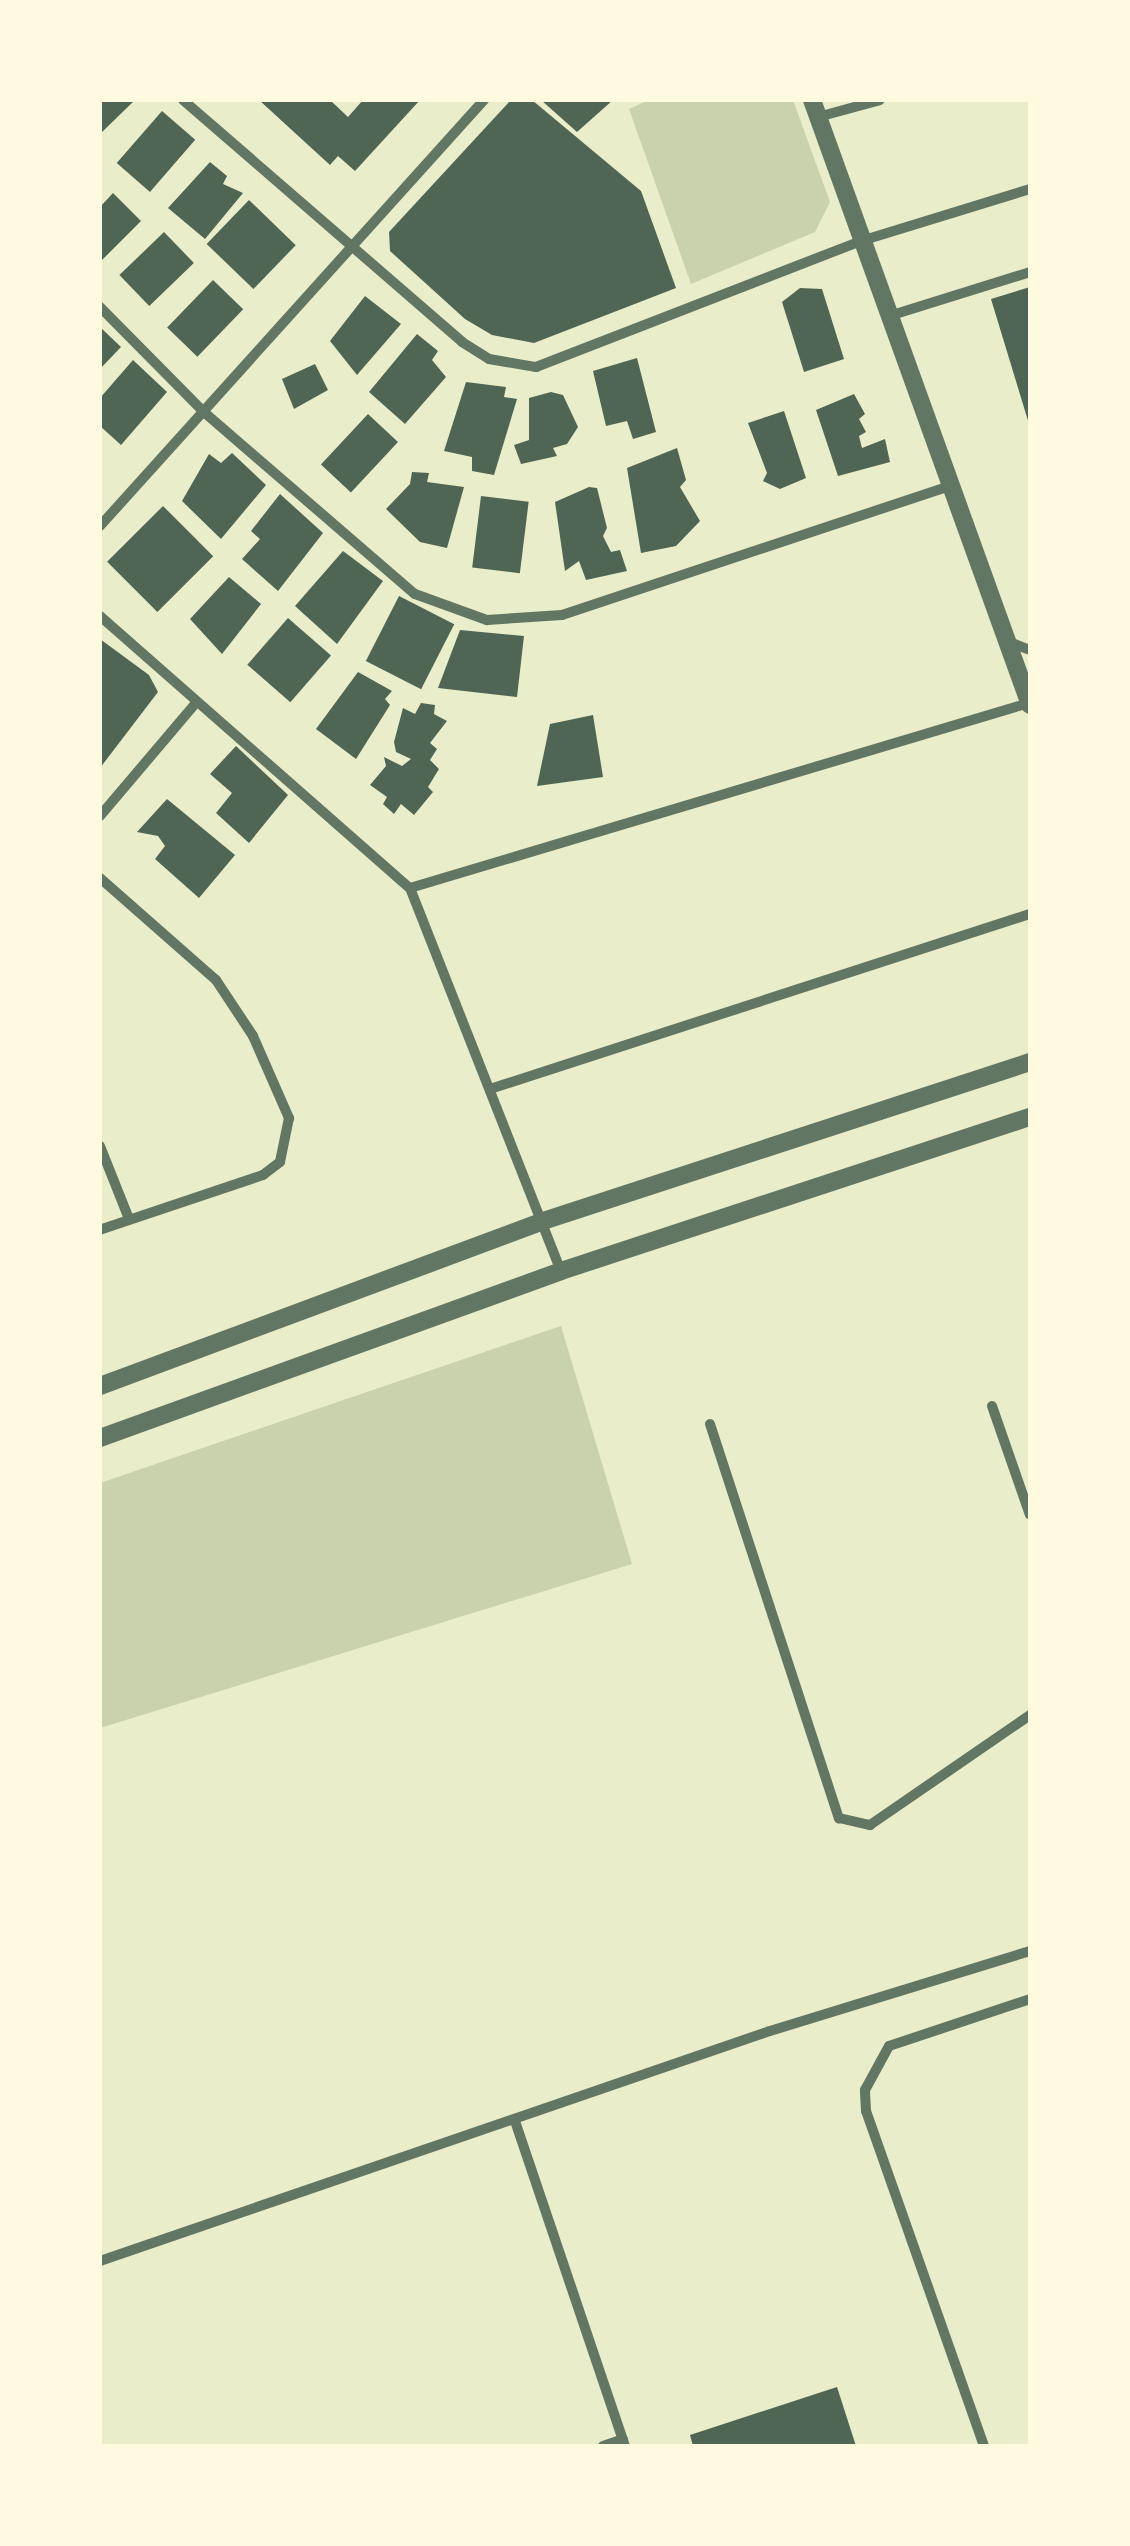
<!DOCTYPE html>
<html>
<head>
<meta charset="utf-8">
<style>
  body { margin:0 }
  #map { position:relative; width:1130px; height:2546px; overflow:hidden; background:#e9edc9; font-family:"IBM Plex Sans",sans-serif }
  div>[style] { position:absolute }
  .green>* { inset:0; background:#cad2ad }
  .building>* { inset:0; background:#4f6655; transform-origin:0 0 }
  .minor>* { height:10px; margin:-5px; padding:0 5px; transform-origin:5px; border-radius:5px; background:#617663 }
  .tertiary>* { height:18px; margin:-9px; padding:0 9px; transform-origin:9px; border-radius:9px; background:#617663 }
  span { translate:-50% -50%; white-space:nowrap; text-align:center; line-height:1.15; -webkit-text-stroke:9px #fefae0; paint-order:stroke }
  .frame { position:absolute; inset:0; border:102px solid #fefae0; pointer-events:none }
</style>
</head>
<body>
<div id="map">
  <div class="green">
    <div style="clip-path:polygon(649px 100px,793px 100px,830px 202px,815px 232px,691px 284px,629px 109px)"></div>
    <div style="clip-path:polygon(561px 1326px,632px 1564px,100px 1728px,100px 1483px)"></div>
  </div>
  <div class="building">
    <div style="clip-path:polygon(100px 100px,135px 100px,100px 134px)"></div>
    <div style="clip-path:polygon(259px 100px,330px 100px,348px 117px,363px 100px,420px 100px,355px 171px,338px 156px,330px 165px)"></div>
    <div style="clip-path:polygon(511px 100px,532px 100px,641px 191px,676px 288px,534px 343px,492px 335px,465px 319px,390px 251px,389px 232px)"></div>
    <div style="clip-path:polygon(541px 100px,613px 100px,577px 132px)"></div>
    <div style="left:162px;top:111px;width:44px;height:69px;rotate:41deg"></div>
    <div style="clip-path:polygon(210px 162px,227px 176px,223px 184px,243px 193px,205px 239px,168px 208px)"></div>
    <div style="clip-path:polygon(113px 193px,141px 221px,100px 262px,100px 207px)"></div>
    <div style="left:249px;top:200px;width:65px;height:61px;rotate:44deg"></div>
    <div style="left:164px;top:232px;width:43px;height:62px;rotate:46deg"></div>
    <div style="left:213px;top:280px;width:42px;height:66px;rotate:44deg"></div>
    <div style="clip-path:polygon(1030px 287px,1030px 424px,1029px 424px,991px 299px)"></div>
    <div style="clip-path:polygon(800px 288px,822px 289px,844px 359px,804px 372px,782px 302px)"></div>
    <div style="clip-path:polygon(365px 296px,401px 324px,357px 375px,330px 341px)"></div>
    <div style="clip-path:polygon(100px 327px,121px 347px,100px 369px)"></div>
    <div style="clip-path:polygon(417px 334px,438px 351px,432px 360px,446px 377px,405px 424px,369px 392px)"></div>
    <div style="clip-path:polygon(637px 358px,656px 432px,633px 439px,627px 421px,606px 426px,593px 371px)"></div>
    <div style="clip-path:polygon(133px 360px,167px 392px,121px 445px,100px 426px,100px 398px)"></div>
    <div style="clip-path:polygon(315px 364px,328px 390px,294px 409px,282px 379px)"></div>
    <div style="clip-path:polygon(466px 382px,506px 387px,504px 397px,517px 399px,494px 475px,472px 471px,472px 457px,444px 451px)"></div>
    <div style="clip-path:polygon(551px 392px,563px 395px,578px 427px,567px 444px,553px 448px,557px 456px,521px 464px,514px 445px,529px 440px,529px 398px)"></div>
    <div style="clip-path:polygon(854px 394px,865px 414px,859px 419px,866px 432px,859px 436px,862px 448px,885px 439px,890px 462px,838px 476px,816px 410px)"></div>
    <div style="clip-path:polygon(784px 411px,806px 478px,780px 489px,763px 481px,767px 473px,748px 423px)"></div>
    <div style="left:368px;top:414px;width:41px;height:69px;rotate:43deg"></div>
    <div style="clip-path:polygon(677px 448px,686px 480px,680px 487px,700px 521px,676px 546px,641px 553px,627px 468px)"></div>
    <div style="clip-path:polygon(232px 453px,266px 485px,221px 539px,182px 501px,209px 454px,221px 463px)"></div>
    <div style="clip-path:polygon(412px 472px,429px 473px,427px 482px,464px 487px,447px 548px,420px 542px,386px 509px,410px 484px)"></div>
    <div style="clip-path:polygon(589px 487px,597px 488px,607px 528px,603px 536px,611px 552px,620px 550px,627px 571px,586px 580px,579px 561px,565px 571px,555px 502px)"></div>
    <div style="clip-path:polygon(280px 494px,323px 533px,278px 591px,242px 559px,260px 539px,251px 531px)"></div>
    <div style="left:481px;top:496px;width:48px;height:72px;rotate:7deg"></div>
    <div style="left:163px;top:506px;width:71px;height:79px;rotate:45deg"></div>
    <div style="clip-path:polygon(343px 551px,383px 581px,337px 644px,295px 606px)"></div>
    <div style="clip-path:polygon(229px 577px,261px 604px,222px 654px,190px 619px)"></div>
    <div style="left:399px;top:596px;width:62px;height:73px;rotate:27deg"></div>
    <div style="left:288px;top:618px;width:57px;height:62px;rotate:41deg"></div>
    <div style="clip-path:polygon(460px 630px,524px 636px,517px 697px,438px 688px)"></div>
    <div style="clip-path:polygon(100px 639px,149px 675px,158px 692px,100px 768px)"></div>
    <div style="clip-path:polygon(358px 672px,392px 691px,385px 699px,390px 705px,356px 759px,316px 729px)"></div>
    <div style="clip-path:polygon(421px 703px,435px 705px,434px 714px,447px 721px,430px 743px,437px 749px,430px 760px,439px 769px,428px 787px,433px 792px,414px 815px,401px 804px,394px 814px,383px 804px,387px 797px,370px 785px,386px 766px,384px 757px,402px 766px,411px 759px,396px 752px,394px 742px,403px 708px,415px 714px)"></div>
    <div style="clip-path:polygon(593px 715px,603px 777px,537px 786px,550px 724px)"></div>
    <div style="clip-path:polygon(236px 746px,288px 795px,249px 843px,216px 813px,232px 793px,210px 774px)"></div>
    <div style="clip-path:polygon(167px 799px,235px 855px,199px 898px,155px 859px,165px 846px,158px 836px,137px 832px)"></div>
    <div style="clip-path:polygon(837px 2387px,856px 2446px,693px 2446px,690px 2435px)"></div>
  </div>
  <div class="minor">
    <div style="left:183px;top:100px;width:369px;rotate:40.9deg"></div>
    <div style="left:462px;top:342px;width:32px;rotate:32deg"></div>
    <div style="left:489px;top:359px;width:48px;rotate:9.7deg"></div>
    <div style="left:536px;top:367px;width:349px;rotate:-21.2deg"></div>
    <div style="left:861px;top:241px;width:177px;rotate:-17.1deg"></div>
    <div style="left:818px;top:117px;width:64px;rotate:-15.3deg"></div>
    <div style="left:100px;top:307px;width:149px;rotate:45.3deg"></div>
    <div style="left:205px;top:413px;width:277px;rotate:40.8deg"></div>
    <div style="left:415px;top:594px;width:77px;rotate:19.9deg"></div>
    <div style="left:487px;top:620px;width:75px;rotate:-3.8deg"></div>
    <div style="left:562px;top:615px;width:408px;rotate:-18.4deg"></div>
    <div style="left:889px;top:316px;width:148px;rotate:-17.3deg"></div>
    <div style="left:100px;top:526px;width:574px;rotate:-47.97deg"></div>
    <div style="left:100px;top:616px;width:412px;rotate:41.3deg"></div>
    <div style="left:410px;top:888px;width:646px;rotate:-16.64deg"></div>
    <div style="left:1012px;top:643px;width:19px;rotate:21deg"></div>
    <div style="left:100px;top:816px;width:147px;rotate:-49.7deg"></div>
    <div style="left:100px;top:878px;width:154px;rotate:41.3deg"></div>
    <div style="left:216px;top:980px;width:67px;rotate:56.5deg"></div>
    <div style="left:253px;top:1036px;width:90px;rotate:66.3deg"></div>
    <div style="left:289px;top:1118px;width:45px;rotate:101.6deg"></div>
    <div style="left:280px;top:1162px;width:21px;rotate:143deg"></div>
    <div style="left:263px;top:1175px;width:172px;rotate:161.4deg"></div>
    <div style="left:410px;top:888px;width:412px;rotate:68.5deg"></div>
    <div style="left:490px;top:1089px;width:568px;rotate:-17.96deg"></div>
    <div style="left:100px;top:1146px;width:79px;rotate:68.3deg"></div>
    <div style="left:992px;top:1406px;width:115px;rotate:70.8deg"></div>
    <div style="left:710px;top:1424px;width:415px;rotate:71.9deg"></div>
    <div style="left:839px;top:1818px;width:32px;rotate:13deg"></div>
    <div style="left:870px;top:1825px;width:194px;rotate:-34.5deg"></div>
    <div style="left:516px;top:2124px;width:340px;rotate:71.3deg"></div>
    <div style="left:100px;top:2261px;width:708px;rotate:-18.95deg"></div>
    <div style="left:770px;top:2031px;width:272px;rotate:-17.1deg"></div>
    <div style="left:603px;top:2446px;width:21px;rotate:-19deg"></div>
    <div style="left:984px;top:2446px;width:355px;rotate:-109.4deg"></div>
    <div style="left:866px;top:2111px;width:21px;rotate:-93deg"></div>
    <div style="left:865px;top:2090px;width:50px;rotate:-61.4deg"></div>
    <div style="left:889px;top:2046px;width:149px;rotate:-18.4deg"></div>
  </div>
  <div class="tertiary">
    <div style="left:812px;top:100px;width:643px;rotate:70.18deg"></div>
    <div style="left:100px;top:1386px;width:470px;rotate:-20.4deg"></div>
    <div style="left:540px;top:1222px;width:515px;rotate:-18.08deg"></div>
    <div style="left:100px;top:1438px;width:490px;rotate:-19.9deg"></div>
    <div style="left:561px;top:1271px;width:494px;rotate:-18.2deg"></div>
  </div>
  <div class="frame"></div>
</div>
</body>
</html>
